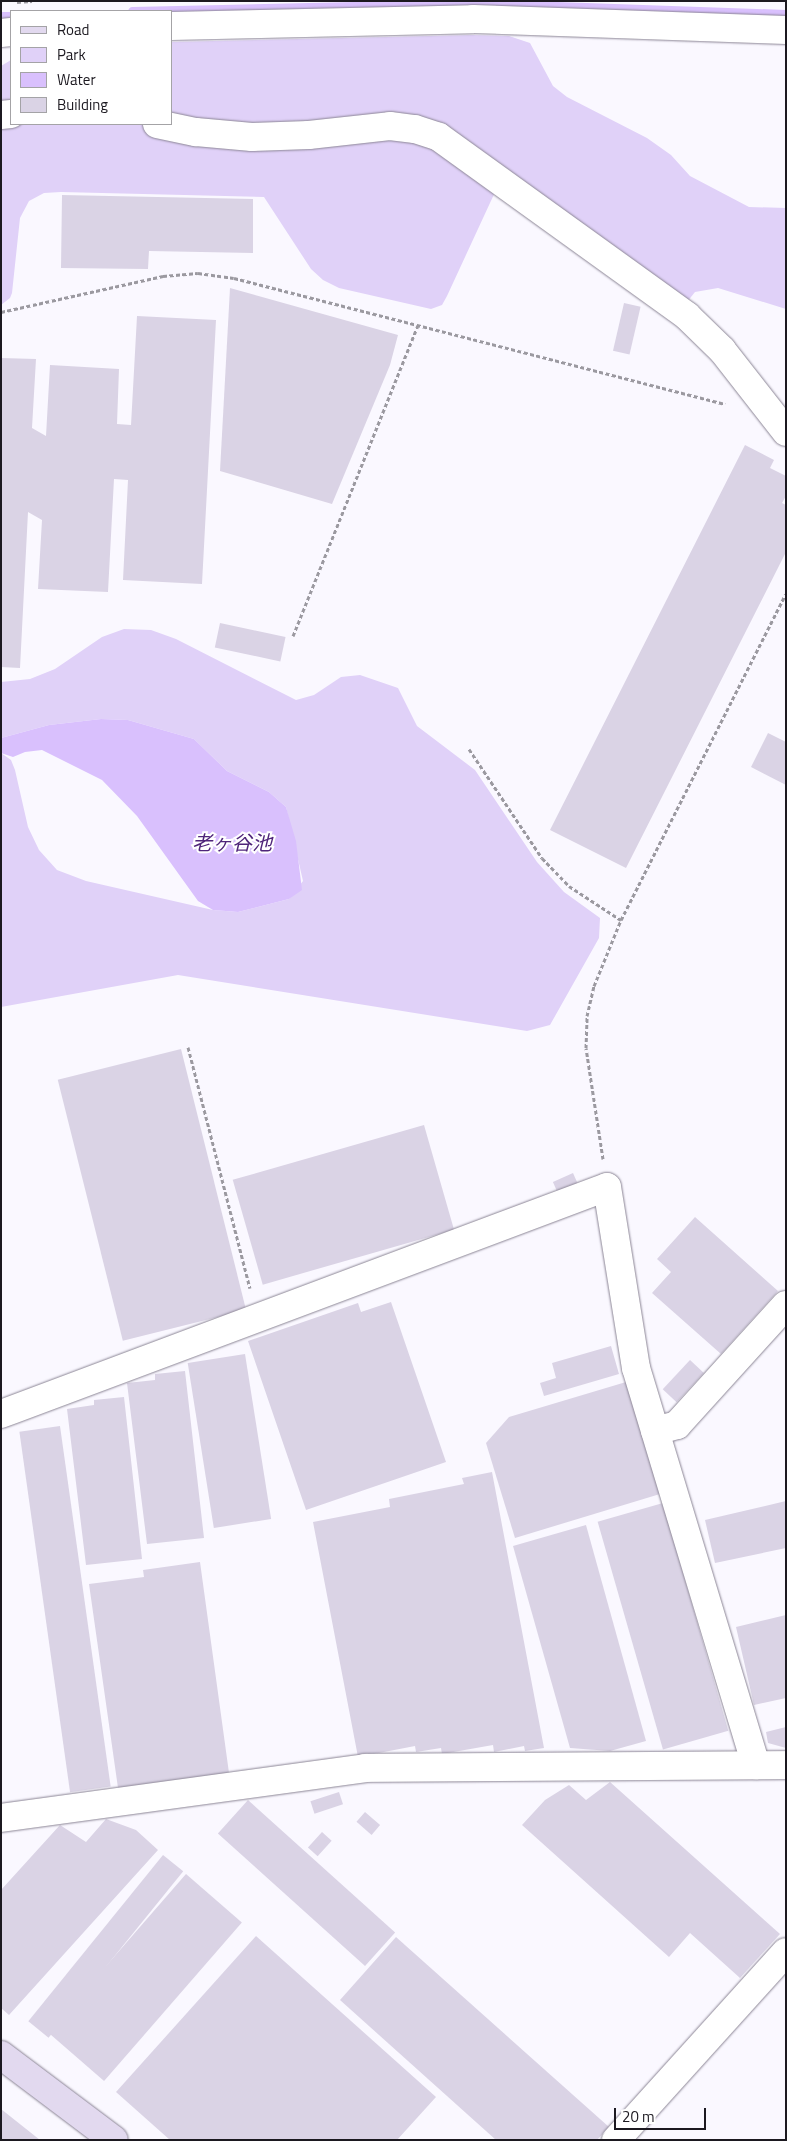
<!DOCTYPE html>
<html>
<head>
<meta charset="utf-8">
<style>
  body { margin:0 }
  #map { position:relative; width:787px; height:2141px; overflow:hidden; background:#faf8ff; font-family:"Titillium Web","Noto Sans JP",sans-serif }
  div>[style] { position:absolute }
  .green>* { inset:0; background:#e0d1f8 }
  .water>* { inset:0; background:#d9c0fd }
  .stream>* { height:9px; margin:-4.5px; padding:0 4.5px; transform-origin:4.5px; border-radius:4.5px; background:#d9c0fd }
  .building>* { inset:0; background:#dad3e5; transform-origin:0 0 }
  .path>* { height:3px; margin-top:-1.5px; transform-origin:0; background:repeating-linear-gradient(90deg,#9b99a0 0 4px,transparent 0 6.5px) }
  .roads { filter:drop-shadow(0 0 1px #8b8595) drop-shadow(0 0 1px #8b8595) }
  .street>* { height:28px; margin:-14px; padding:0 14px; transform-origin:14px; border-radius:14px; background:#fff }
  .secondary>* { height:28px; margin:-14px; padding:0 14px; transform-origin:14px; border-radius:14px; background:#e2d9ef }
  span { translate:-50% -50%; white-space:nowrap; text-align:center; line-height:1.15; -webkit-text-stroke:4px #fff; paint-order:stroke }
  .water-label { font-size:20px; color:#4f257a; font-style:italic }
  .frame { position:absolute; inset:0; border:2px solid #1c1920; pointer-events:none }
  .legend { position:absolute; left:10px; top:10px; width:162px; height:115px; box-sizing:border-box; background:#fff; border:1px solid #a4a3a6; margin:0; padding:6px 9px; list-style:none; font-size:15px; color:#1c1920 }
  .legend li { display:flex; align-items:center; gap:10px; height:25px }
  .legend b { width:25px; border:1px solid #a4a3a6 }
  .scale { position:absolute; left:614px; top:2108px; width:92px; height:22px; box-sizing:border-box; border:2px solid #1c1920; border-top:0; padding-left:6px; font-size:15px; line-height:18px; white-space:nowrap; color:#1c1920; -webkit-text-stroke:4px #fff; paint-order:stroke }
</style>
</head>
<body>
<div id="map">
  <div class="green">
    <div style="clip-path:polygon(473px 35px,509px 36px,530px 43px,553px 86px,567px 97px,647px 138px,671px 155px,690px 176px,749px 207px,786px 208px,786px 309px,718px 288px,695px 292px,687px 302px,496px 190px,447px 296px,442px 305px,431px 309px,339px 288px,323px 280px,311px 269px,264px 197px,61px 192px,44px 193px,29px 201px,20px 218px,12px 293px,10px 298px,1px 305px,1px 66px,11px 60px,11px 124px,171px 124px,171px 42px)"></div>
    <div style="clip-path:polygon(124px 629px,151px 630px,176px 639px,296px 700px,314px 695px,341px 677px,360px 675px,398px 688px,417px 726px,475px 770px,537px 862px,564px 892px,600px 918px,599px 938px,550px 1025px,527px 1031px,178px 975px,1px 1007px,1px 753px,11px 760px,15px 770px,28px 827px,39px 850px,57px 870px,86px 881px,213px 910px,238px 912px,289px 899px,303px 881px,286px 807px,269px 792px,227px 771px,194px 739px,128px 720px,101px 719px,49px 725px,1px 738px,1px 682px,30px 679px,55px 669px,102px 637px)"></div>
  </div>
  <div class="water">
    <div style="clip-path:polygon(101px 719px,128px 720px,194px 739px,227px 771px,269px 792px,286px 807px,296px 841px,302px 890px,289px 899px,238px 912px,213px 910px,198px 901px,137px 816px,102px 780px,42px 750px,25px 752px,13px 757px,1px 753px,1px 738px,49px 725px)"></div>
  </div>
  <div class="stream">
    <div style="left:132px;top:11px;width:341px;rotate:-1.3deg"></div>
    <div style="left:473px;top:3px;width:313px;rotate:2deg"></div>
    <div style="left:1px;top:16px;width:10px"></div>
  </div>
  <div class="building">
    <div style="clip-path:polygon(62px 195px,253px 199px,253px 253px,149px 251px,148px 269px,61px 268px)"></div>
    <div style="clip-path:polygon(230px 288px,398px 335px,390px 365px,332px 504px,220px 471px)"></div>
    <div style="left:624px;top:303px;width:17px;height:49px;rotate:13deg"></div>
    <div style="clip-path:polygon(137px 316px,216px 320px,202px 584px,123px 580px,128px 480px,114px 479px,108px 592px,38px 589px,42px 520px,28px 512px,20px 668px,1px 667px,1px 358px,36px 359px,32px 428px,46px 436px,50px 365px,119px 369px,117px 424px,131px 425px)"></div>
    <div style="clip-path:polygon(745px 445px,774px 460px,770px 468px,786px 476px,786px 496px,782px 503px,786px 505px,786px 552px,626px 868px,550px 830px)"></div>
    <div style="left:220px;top:623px;width:67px;height:25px;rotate:12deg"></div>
    <div style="clip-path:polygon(768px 733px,786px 742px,786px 785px,751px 767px)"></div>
    <div style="left:181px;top:1049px;width:269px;height:127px;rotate:76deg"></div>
    <div style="left:424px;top:1125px;width:109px;height:199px;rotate:74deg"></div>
    <div style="left:573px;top:1173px;width:12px;height:22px;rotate:66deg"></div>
    <div style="clip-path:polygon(695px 1217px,778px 1291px,721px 1354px,652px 1293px,671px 1272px,657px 1259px)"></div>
    <div style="clip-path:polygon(391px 1302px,446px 1462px,306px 1510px,248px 1341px,358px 1303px,361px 1312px)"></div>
    <div style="clip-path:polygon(611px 1346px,619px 1374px,544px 1396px,540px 1383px,556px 1378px,552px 1363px)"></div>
    <div style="left:245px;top:1354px;width:167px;height:58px;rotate:81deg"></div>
    <div style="left:690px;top:1360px;width:19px;height:40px;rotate:43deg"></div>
    <div style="clip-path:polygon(185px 1371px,204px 1538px,147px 1544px,127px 1383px,155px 1380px,155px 1374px)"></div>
    <div style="clip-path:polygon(626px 1382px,660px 1494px,515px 1538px,486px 1443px,509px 1417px)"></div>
    <div style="clip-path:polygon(124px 1397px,142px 1559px,86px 1565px,67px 1409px,94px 1405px,94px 1400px)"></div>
    <div style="left:60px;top:1426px;width:364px;height:41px;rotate:82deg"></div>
    <div style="clip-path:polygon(492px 1472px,544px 1748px,525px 1751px,524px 1746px,494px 1752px,493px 1745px,442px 1754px,441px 1748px,416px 1752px,415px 1746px,358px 1757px,313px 1522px,390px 1507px,389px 1499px,464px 1484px,462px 1478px)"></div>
    <div style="clip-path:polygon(786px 1501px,786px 1548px,715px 1563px,705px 1520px)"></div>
    <div style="left:663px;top:1503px;width:237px;height:68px;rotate:74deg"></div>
    <div style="clip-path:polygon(586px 1525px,646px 1741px,610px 1751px,570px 1748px,513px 1546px)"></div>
    <div style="clip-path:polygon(200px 1562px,229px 1773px,118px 1788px,89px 1584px,144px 1577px,143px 1570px)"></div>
    <div style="clip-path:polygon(786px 1615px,786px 1698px,754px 1705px,736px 1627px)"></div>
    <div style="clip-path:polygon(786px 1727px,786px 1748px,768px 1743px,766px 1732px)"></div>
    <div style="clip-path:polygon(610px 1782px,780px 1934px,740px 1978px,690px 1933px,669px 1957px,522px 1825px,545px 1800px,569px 1785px,586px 1800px)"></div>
    <div style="left:339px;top:1792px;width:13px;height:30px;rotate:72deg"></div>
    <div style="left:248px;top:1800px;width:198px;height:45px;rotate:42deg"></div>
    <div style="left:365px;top:1812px;width:20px;height:13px;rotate:41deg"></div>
    <div style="clip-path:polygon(106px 1819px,136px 1830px,158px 1850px,9px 2015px,1px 2008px,1px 1890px,60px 1825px,86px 1842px)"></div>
    <div style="left:322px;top:1832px;width:13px;height:21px;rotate:42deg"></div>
    <div style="left:163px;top:1855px;width:26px;height:214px;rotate:39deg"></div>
    <div style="left:186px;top:1874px;width:74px;height:210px;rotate:41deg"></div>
    <div style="clip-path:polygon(256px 1936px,436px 2097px,397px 2140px,170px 2140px,116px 2092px)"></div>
    <div style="clip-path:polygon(396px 1937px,609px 2127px,597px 2140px,496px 2140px,340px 2000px)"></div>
    <div style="clip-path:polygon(1px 2109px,40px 2140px,1px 2140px)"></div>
  </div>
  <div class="path">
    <div style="left:17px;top:2px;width:15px;rotate:-4deg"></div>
    <div style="left:1px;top:312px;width:166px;rotate:-12.5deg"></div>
    <div style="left:163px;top:276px;width:35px;rotate:-5deg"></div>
    <div style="left:198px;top:273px;width:36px;rotate:8deg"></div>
    <div style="left:234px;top:278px;width:507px;rotate:14.39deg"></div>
    <div style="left:293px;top:636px;width:335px;rotate:-68.1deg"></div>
    <div style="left:469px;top:749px;width:131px;rotate:56.2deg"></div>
    <div style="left:542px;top:858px;width:39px;rotate:46deg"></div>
    <div style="left:569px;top:886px;width:62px;rotate:33.2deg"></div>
    <div style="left:188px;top:1047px;width:249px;rotate:75.6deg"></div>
    <div style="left:603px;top:1159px;width:112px;rotate:-98.7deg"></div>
    <div style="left:586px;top:1048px;width:32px;rotate:-88deg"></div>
    <div style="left:587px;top:1016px;width:31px;rotate:-77deg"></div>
    <div style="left:594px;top:986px;width:71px;rotate:-67.8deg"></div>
    <div style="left:621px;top:920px;width:365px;rotate:-63.2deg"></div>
  </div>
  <div class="roads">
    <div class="street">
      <div style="left:171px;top:26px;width:302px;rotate:-1.3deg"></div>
      <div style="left:473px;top:19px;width:313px;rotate:2deg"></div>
      <div style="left:1px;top:33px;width:10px;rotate:-6deg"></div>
      <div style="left:1px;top:115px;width:10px;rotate:-6deg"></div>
      <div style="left:157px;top:124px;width:40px;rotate:12deg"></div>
      <div style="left:196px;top:132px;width:56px;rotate:5.1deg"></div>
      <div style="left:252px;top:137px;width:57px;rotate:-2deg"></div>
      <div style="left:309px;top:135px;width:81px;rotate:-6.3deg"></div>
      <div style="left:390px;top:126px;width:25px;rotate:7deg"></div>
      <div style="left:415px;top:129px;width:25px;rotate:18deg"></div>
      <div style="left:439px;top:137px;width:306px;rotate:35.8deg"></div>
      <div style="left:687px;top:316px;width:49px;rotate:44.2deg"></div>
      <div style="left:722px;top:350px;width:104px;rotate:52deg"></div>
      <div style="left:1px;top:1414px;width:647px;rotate:-20.54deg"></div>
      <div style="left:607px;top:1187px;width:183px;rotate:80.9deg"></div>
      <div style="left:636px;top:1368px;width:415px;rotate:73.2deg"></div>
      <div style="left:655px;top:1431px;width:23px;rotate:-15deg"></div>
      <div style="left:677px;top:1425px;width:162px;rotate:-47.8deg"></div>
      <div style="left:1px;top:1818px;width:367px;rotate:-7.8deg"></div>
      <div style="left:365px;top:1768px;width:421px;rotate:-0.4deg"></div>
      <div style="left:616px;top:2140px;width:253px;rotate:-47.9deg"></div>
    </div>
    <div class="secondary">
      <div style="left:1px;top:2055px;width:141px;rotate:37deg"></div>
    </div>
  </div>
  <div class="water-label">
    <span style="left:232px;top:842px">老ヶ谷池</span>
  </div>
  <div class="frame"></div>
  <ul class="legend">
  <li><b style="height:6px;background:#e2d9ef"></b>Road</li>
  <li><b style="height:14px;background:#e0d1f8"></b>Park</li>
  <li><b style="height:14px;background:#d9c0fd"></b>Water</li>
  <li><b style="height:14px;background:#dad3e5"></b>Building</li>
  </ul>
  <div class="scale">20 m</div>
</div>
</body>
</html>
